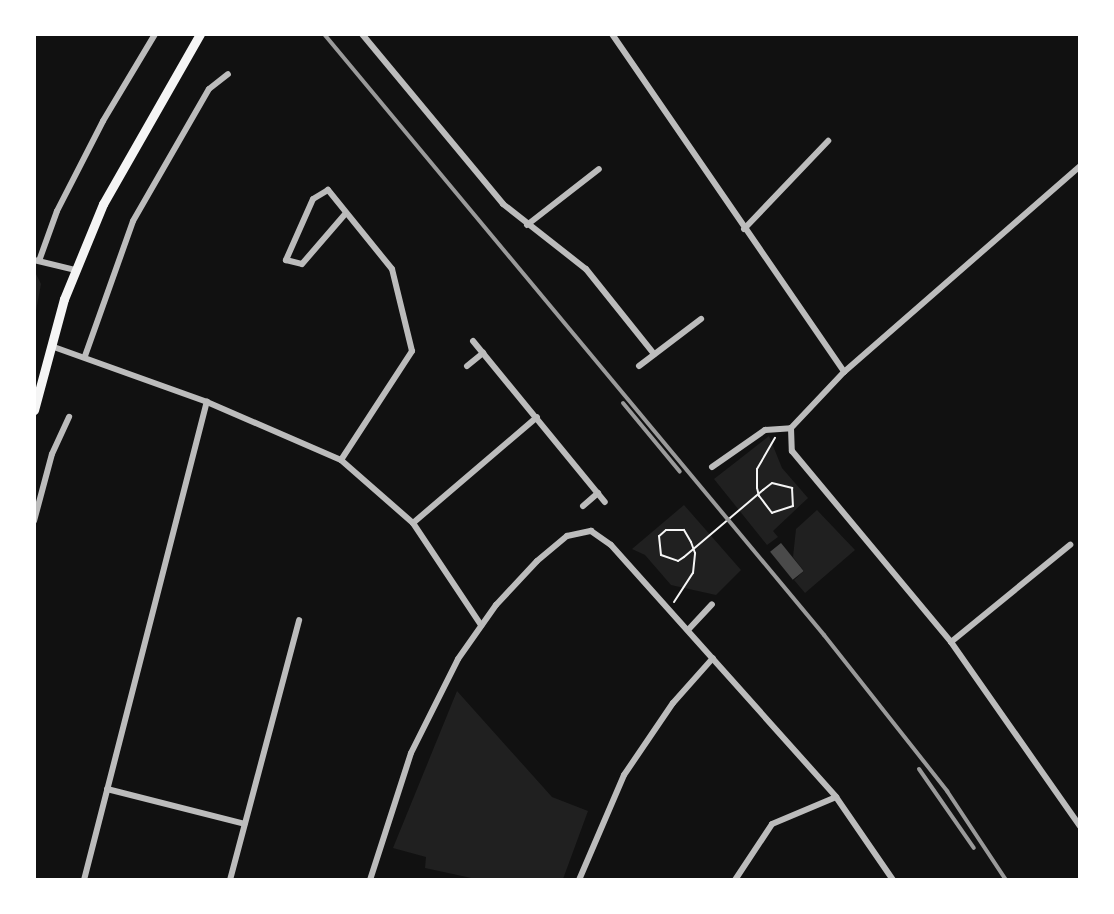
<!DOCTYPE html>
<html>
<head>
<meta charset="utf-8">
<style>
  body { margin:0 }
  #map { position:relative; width:1114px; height:914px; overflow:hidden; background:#111; font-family:Inter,sans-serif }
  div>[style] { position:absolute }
  .green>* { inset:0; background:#202020 }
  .building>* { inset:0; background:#4a4a4a; transform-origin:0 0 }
  .path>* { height:2px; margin:-1px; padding:0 1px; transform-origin:1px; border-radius:1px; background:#f5f5f5 }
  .minor>* { height:6px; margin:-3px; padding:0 3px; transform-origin:3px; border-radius:3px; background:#bcbcbc }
  .secondary>* { height:9px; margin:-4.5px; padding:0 4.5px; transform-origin:4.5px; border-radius:4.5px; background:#f5f5f5 }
  .rail>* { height:4px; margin:-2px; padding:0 2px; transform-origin:2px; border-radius:2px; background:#9a9a9a }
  span { translate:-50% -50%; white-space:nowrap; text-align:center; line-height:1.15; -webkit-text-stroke:4.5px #fff; paint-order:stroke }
  .frame { position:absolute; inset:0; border:36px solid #fff; pointer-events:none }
</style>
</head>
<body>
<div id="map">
  <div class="green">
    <div style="clip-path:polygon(35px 272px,41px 284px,35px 316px)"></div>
    <div style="clip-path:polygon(769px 436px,782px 468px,808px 498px,773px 531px,778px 537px,767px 545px,714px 479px)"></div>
    <div style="clip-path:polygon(684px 505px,741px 570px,716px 595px,671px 585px,645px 555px,632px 549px)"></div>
    <div style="clip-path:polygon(817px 510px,855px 550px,805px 593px,794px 580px,804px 571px,793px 557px,796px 529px)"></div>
    <div style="clip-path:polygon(457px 691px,552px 797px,588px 811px,563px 879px,476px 879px,425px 868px,426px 857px,393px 848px)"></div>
  </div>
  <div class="building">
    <div style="left:781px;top:543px;width:36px;height:14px;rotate:51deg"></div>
  </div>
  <div class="path">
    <div style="left:674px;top:602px;width:35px;rotate:-57deg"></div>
    <div style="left:693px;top:573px;width:20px;rotate:-84deg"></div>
    <div style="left:695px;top:553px;width:12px;rotate:-110deg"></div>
    <div style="left:691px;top:542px;width:14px;rotate:-120deg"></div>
    <div style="left:684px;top:530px;width:18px;rotate:180deg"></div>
    <div style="left:666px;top:530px;width:9px;rotate:139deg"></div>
    <div style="left:659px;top:536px;width:19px;rotate:84deg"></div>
    <div style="left:661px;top:555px;width:18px;rotate:19deg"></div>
    <div style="left:678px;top:561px;width:7px;rotate:-34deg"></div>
    <div style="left:684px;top:557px;width:104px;rotate:-40.3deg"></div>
    <div style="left:763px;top:490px;width:11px;rotate:-38deg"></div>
    <div style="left:772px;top:483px;width:21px;rotate:14deg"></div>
    <div style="left:792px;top:488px;width:18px;rotate:87deg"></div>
    <div style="left:793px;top:506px;width:22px;rotate:162deg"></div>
    <div style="left:772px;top:513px;width:21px;rotate:-127deg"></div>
    <div style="left:759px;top:496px;width:8px;rotate:-104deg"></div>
    <div style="left:757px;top:488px;width:19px;rotate:-90deg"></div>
    <div style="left:757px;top:469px;width:36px;rotate:-60deg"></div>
  </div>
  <div class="minor">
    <div style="left:362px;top:34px;width:221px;rotate:50.3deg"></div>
    <div style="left:503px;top:204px;width:105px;rotate:38.1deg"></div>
    <div style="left:586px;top:269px;width:109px;rotate:51.3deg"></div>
    <div style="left:612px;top:34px;width:410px;rotate:55.5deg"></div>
    <div style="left:527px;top:225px;width:91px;rotate:-37.9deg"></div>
    <div style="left:744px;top:229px;width:122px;rotate:-46.3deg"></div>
    <div style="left:34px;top:260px;width:42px;rotate:13.7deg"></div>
    <div style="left:39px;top:261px;width:53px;rotate:-70.2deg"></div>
    <div style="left:57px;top:211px;width:101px;rotate:-62.9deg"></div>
    <div style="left:103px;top:121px;width:101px;rotate:-59.1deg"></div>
    <div style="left:473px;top:341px;width:208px;rotate:50.7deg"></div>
    <div style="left:51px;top:346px;width:166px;rotate:19.7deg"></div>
    <div style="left:207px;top:402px;width:146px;rotate:23.4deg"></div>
    <div style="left:341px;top:460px;width:96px;rotate:41.2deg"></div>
    <div style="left:413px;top:523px;width:123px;rotate:56.3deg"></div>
    <div style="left:85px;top:356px;width:143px;rotate:-70.4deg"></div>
    <div style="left:133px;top:221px;width:152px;rotate:-60.1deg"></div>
    <div style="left:209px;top:89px;width:24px;rotate:-38deg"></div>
    <div style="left:467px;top:366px;width:21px;rotate:-39deg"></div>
    <div style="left:639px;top:366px;width:78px;rotate:-37.2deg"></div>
    <div style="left:791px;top:428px;width:23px;rotate:88deg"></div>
    <div style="left:792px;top:451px;width:249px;rotate:50.2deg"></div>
    <div style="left:951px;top:642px;width:225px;rotate:55deg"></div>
    <div style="left:791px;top:428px;width:77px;rotate:-46.6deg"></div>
    <div style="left:844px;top:372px;width:313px;rotate:-41.1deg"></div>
    <div style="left:341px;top:460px;width:130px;rotate:-56.9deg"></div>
    <div style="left:412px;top:351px;width:84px;rotate:-103.7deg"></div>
    <div style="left:392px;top:269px;width:102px;rotate:-129deg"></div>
    <div style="left:328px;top:190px;width:17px;rotate:149deg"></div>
    <div style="left:313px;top:199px;width:67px;rotate:113.9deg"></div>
    <div style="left:286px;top:260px;width:16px;rotate:14deg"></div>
    <div style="left:302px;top:264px;width:67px;rotate:-49.2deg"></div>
    <div style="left:712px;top:467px;width:65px;rotate:-34.9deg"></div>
    <div style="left:765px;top:430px;width:26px;rotate:-4deg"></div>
    <div style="left:583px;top:506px;width:20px;rotate:-41deg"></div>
    <div style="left:34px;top:521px;width:69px;rotate:-75deg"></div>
    <div style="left:52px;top:454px;width:41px;rotate:-65.3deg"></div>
    <div style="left:413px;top:523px;width:163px;rotate:-40.5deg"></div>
    <div style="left:688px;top:630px;width:35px;rotate:-47deg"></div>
    <div style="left:951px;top:642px;width:154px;rotate:-39.2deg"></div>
    <div style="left:107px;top:789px;width:142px;rotate:14.2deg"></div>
    <div style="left:84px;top:880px;width:494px;rotate:-75.6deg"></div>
    <div style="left:230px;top:880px;width:269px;rotate:-75.1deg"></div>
    <div style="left:370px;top:880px;width:133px;rotate:-72.1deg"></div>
    <div style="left:411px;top:753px;width:105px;rotate:-63.4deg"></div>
    <div style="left:458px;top:659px;width:66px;rotate:-54.9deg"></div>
    <div style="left:496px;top:605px;width:60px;rotate:-47deg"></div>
    <div style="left:537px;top:561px;width:39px;rotate:-40deg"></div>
    <div style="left:567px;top:536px;width:25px;rotate:-12deg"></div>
    <div style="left:591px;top:531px;width:24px;rotate:35deg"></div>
    <div style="left:611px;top:545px;width:338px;rotate:48.2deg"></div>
    <div style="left:836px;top:797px;width:101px;rotate:55.5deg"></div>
    <div style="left:579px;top:880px;width:114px;rotate:-66.8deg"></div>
    <div style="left:624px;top:775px;width:87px;rotate:-55.8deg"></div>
    <div style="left:673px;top:703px;width:60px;rotate:-48.4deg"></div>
    <div style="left:735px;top:880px;width:67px;rotate:-56.5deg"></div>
    <div style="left:772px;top:824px;width:69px;rotate:-22.9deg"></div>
  </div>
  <div class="secondary">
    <div style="left:34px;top:410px;width:115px;rotate:-74.9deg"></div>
    <div style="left:64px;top:299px;width:103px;rotate:-67.7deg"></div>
    <div style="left:103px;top:204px;width:196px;rotate:-60.3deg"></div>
  </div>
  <div class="rail">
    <div style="left:324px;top:34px;width:782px;rotate:50.24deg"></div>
    <div style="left:824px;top:635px;width:199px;rotate:51.7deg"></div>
    <div style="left:947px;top:791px;width:107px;rotate:56.5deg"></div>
    <div style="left:623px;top:403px;width:89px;rotate:50.4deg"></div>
    <div style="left:919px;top:769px;width:96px;rotate:55.2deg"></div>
  </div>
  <div class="frame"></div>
</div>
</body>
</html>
